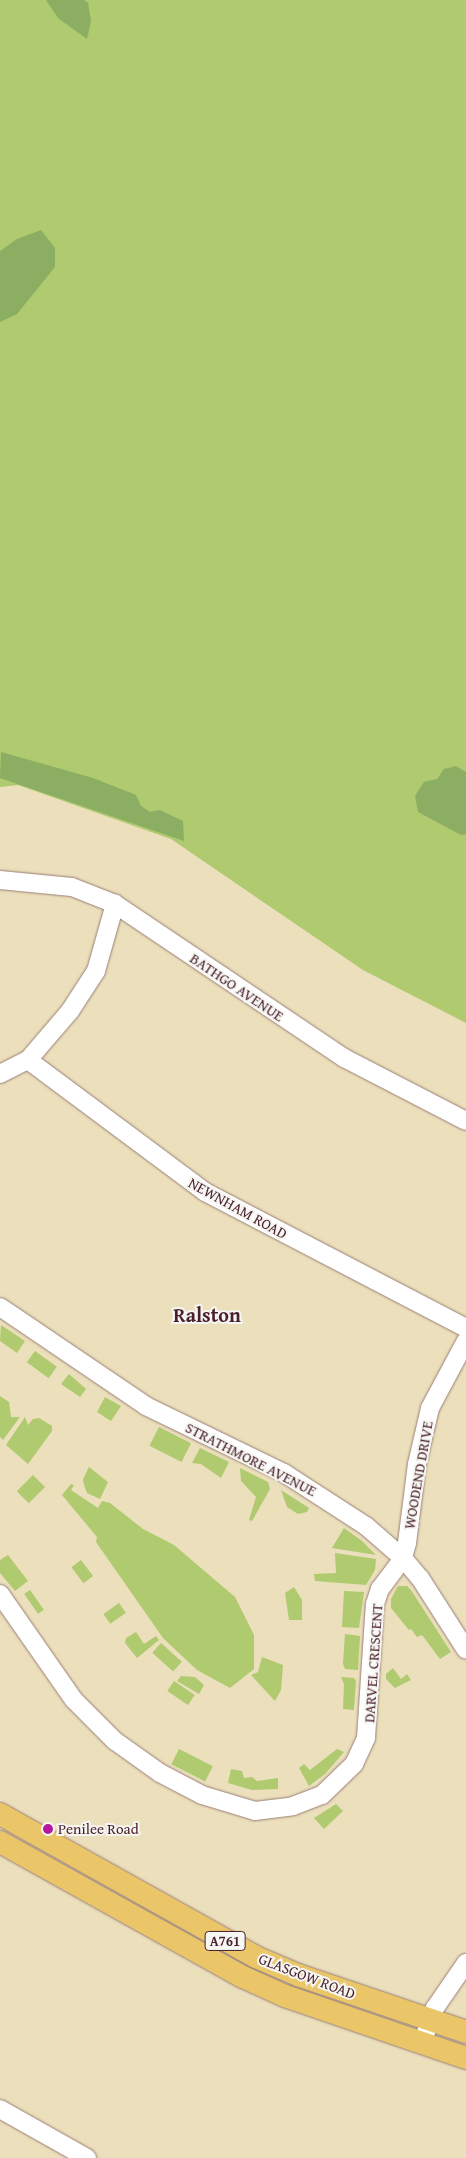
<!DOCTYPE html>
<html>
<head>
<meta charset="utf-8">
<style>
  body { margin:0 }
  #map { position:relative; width:466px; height:2158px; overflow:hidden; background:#ebdfbc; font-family:"Gentium Book Plus",serif }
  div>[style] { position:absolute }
  .green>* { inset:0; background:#afca6f; transform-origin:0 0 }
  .forest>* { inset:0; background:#8bae62 }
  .roads { filter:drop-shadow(0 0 1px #9a7f74) drop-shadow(0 0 1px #9a7f74) }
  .minor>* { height:18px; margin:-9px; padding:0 9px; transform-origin:9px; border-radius:9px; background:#fff }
  .major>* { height:22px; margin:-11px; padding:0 11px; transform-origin:11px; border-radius:11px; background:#eac669 }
  .dots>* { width:14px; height:14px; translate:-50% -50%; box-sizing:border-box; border:2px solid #f6f6f2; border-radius:50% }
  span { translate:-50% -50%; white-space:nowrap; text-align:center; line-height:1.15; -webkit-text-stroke:4px #f6f6f2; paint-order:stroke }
  .shield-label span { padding:1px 4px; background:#f6f6f2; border:1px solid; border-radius:4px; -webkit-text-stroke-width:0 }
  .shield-label { font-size:14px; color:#4a1f2b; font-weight:700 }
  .street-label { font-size:15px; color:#4a1f2b }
  .poi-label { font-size:15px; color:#4a1f2b }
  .left { translate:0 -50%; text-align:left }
  .district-label { font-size:20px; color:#4a1f2b; font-weight:700 }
</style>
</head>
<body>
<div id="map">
  <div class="green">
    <div style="clip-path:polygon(0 0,466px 0,466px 1023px,363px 970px,171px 839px,18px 785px,0 787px)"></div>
    <div style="clip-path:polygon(1px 1325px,25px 1341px,17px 1353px,0 1341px)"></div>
    <div style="left:35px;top:1351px;width:27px;height:14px;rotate:36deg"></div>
    <div style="clip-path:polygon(69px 1374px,86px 1389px,80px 1397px,61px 1384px)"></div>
    <div style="clip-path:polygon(0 1396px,9px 1402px,11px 1417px,20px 1417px,3px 1440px,0 1437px)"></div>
    <div style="clip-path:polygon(105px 1397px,121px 1406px,111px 1421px,97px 1412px)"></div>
    <div style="clip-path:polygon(25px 1417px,28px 1425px,33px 1419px,39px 1418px,52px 1426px,52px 1431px,28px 1464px,6px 1445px)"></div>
    <div style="left:159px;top:1427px;width:36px;height:21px;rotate:27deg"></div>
    <div style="clip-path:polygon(200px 1448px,229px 1462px,221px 1478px,201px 1464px,192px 1463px)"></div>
    <div style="clip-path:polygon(89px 1467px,108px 1482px,100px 1499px,87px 1493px,84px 1485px,83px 1479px)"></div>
    <div style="clip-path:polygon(240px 1468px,268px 1482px,270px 1489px,252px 1521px,249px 1520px,256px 1497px,241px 1481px)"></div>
    <div style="left:33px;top:1475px;width:17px;height:23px;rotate:45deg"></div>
    <div style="clip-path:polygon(71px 1484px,74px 1485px,71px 1490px,98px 1508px,102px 1501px,110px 1503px,143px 1529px,174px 1545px,235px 1597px,254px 1635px,254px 1669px,230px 1688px,197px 1670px,163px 1638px,96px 1542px,97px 1537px,62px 1495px)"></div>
    <div style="clip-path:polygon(281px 1490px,309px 1508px,307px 1512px,298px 1514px,287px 1507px)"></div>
    <div style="clip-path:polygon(344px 1528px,362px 1541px,376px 1555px,332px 1548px)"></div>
    <div style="clip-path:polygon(335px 1553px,376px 1559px,375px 1570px,366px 1585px,315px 1581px,314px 1574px,336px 1573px)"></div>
    <div style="clip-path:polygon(8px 1555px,28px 1581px,15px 1591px,0 1573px,0 1560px)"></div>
    <div style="left:81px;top:1560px;width:20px;height:12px;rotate:53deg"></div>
    <div style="clip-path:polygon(398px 1586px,407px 1586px,411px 1590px,451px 1652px,440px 1659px,422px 1635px,417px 1637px,411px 1629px,409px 1630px,391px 1608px,391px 1599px)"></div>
    <div style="clip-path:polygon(294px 1587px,302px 1600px,302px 1620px,289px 1620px,285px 1593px)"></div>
    <div style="left:30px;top:1590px;width:24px;height:7px;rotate:55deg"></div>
    <div style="clip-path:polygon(344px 1591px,364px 1592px,359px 1628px,342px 1627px)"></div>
    <div style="left:119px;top:1603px;width:12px;height:19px;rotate:55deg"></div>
    <div style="clip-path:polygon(136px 1632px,144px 1644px,156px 1636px,159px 1640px,137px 1658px,125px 1643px,126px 1638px)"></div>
    <div style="clip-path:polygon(345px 1634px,360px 1636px,358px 1670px,345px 1669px,343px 1664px)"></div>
    <div style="left:161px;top:1643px;width:28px;height:13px;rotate:42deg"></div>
    <div style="clip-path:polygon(262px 1657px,283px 1665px,281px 1690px,275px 1701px,251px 1675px,258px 1672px)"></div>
    <div style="clip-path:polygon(393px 1668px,401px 1679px,407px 1674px,411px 1680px,395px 1688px,386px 1679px,386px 1674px)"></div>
    <div style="clip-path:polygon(181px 1676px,195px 1677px,204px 1685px,199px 1694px,177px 1681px)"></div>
    <div style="clip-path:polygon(341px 1677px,354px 1678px,356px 1681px,354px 1710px,343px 1709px,344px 1684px)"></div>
    <div style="left:174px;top:1681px;width:25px;height:12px;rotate:34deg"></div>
    <div style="left:179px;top:1749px;width:38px;height:17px;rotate:27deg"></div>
    <div style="clip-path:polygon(337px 1749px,344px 1752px,325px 1774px,309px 1786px,299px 1768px,304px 1764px,310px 1770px)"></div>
    <div style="clip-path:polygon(231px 1769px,242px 1771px,244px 1778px,252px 1777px,257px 1781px,278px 1778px,278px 1789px,252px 1790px,228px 1783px)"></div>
    <div style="clip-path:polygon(336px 1804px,343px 1811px,324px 1829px,314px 1818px)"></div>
  </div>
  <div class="forest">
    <div style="clip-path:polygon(46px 0,84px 0,88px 3px,91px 21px,87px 39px,58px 18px)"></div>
    <div style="clip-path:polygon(41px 230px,55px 248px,55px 267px,17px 314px,0 322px,0 251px,17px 239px)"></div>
    <div style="clip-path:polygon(1px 752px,93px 778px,136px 795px,141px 806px,150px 812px,160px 810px,183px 821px,184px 841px,0 778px)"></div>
    <div style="clip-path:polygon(456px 766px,466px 772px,466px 834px,461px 835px,418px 812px,415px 796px,424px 782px,437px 779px,444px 769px)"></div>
  </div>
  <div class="roads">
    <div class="minor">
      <div style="left:0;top:880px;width:72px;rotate:5.6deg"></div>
      <div style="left:72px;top:887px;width:46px;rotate:21.6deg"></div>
      <div style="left:115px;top:904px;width:276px;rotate:33.9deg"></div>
      <div style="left:344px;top:1058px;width:137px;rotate:27.3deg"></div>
      <div style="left:28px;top:1060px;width:221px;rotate:36.7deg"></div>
      <div style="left:205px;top:1192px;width:294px;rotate:27.5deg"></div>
      <div style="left:0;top:1074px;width:31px;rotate:-27deg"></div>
      <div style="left:28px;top:1060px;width:65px;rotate:-49.4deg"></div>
      <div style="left:70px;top:1011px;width:48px;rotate:-57deg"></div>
      <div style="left:96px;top:971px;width:70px;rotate:-74.2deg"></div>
      <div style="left:0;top:1307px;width:176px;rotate:34.1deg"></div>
      <div style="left:146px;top:1406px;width:153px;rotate:25.9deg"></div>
      <div style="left:284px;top:1473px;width:98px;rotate:32.9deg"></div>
      <div style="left:366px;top:1526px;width:49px;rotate:40.9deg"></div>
      <div style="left:403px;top:1558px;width:26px;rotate:50deg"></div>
      <div style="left:420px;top:1578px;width:85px;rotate:57.4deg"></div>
      <div style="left:0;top:1594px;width:129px;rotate:55.1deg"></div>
      <div style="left:74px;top:1700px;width:58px;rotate:45deg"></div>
      <div style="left:115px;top:1741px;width:55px;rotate:35.4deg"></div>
      <div style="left:160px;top:1773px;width:47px;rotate:27.6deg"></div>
      <div style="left:202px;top:1795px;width:55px;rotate:16.8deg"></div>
      <div style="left:255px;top:1811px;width:38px;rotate:-7deg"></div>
      <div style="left:293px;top:1806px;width:31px;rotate:-21deg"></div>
      <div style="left:322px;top:1795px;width:45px;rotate:-44.1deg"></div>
      <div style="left:354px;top:1764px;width:29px;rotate:-65deg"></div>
      <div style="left:366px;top:1738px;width:134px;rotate:-86.2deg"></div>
      <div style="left:375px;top:1604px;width:16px;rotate:-72deg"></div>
      <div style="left:380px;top:1589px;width:39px;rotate:-53deg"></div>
      <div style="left:403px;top:1558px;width:16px;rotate:-75deg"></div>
      <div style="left:407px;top:1543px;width:80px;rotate:-82.8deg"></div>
      <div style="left:417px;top:1464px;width:57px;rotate:-76.9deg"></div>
      <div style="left:430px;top:1408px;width:76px;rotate:-61.8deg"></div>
      <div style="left:422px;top:2043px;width:37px;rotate:-70deg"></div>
      <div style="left:435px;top:2008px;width:55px;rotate:-55.4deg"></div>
      <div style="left:0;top:2109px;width:100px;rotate:29.4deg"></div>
    </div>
    <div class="major">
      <div style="left:0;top:1814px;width:293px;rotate:29.2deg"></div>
      <div style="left:256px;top:1957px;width:46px;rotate:23.2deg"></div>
      <div style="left:298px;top:1975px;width:177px;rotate:18.7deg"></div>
      <div style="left:0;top:1842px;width:278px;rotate:29.1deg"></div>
      <div style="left:243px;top:1977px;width:46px;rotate:24.3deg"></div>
      <div style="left:285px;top:1996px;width:191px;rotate:18.9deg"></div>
    </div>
  </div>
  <div class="dots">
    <div style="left:48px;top:1829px;background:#b5179e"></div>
  </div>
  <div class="shield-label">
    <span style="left:225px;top:1941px">A761</span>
  </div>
  <div class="street-label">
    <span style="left:237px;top:987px;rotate:34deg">BATHGO AVENUE</span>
    <span style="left:238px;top:1208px;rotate:29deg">NEWNHAM ROAD</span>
    <span style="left:251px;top:1459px;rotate:27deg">STRATHMORE AVENUE</span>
    <span style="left:418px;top:1475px;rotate:-80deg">WOODEND DRIVE</span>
    <span style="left:373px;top:1663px;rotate:-86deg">DARVEL CRESCENT</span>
    <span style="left:307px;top:1976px;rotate:21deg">GLASGOW ROAD</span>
  </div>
  <div class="poi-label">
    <span class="left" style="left:58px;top:1829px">Penilee Road</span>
  </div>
  <div class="district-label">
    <span style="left:207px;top:1314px">Ralston</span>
  </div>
</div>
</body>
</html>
